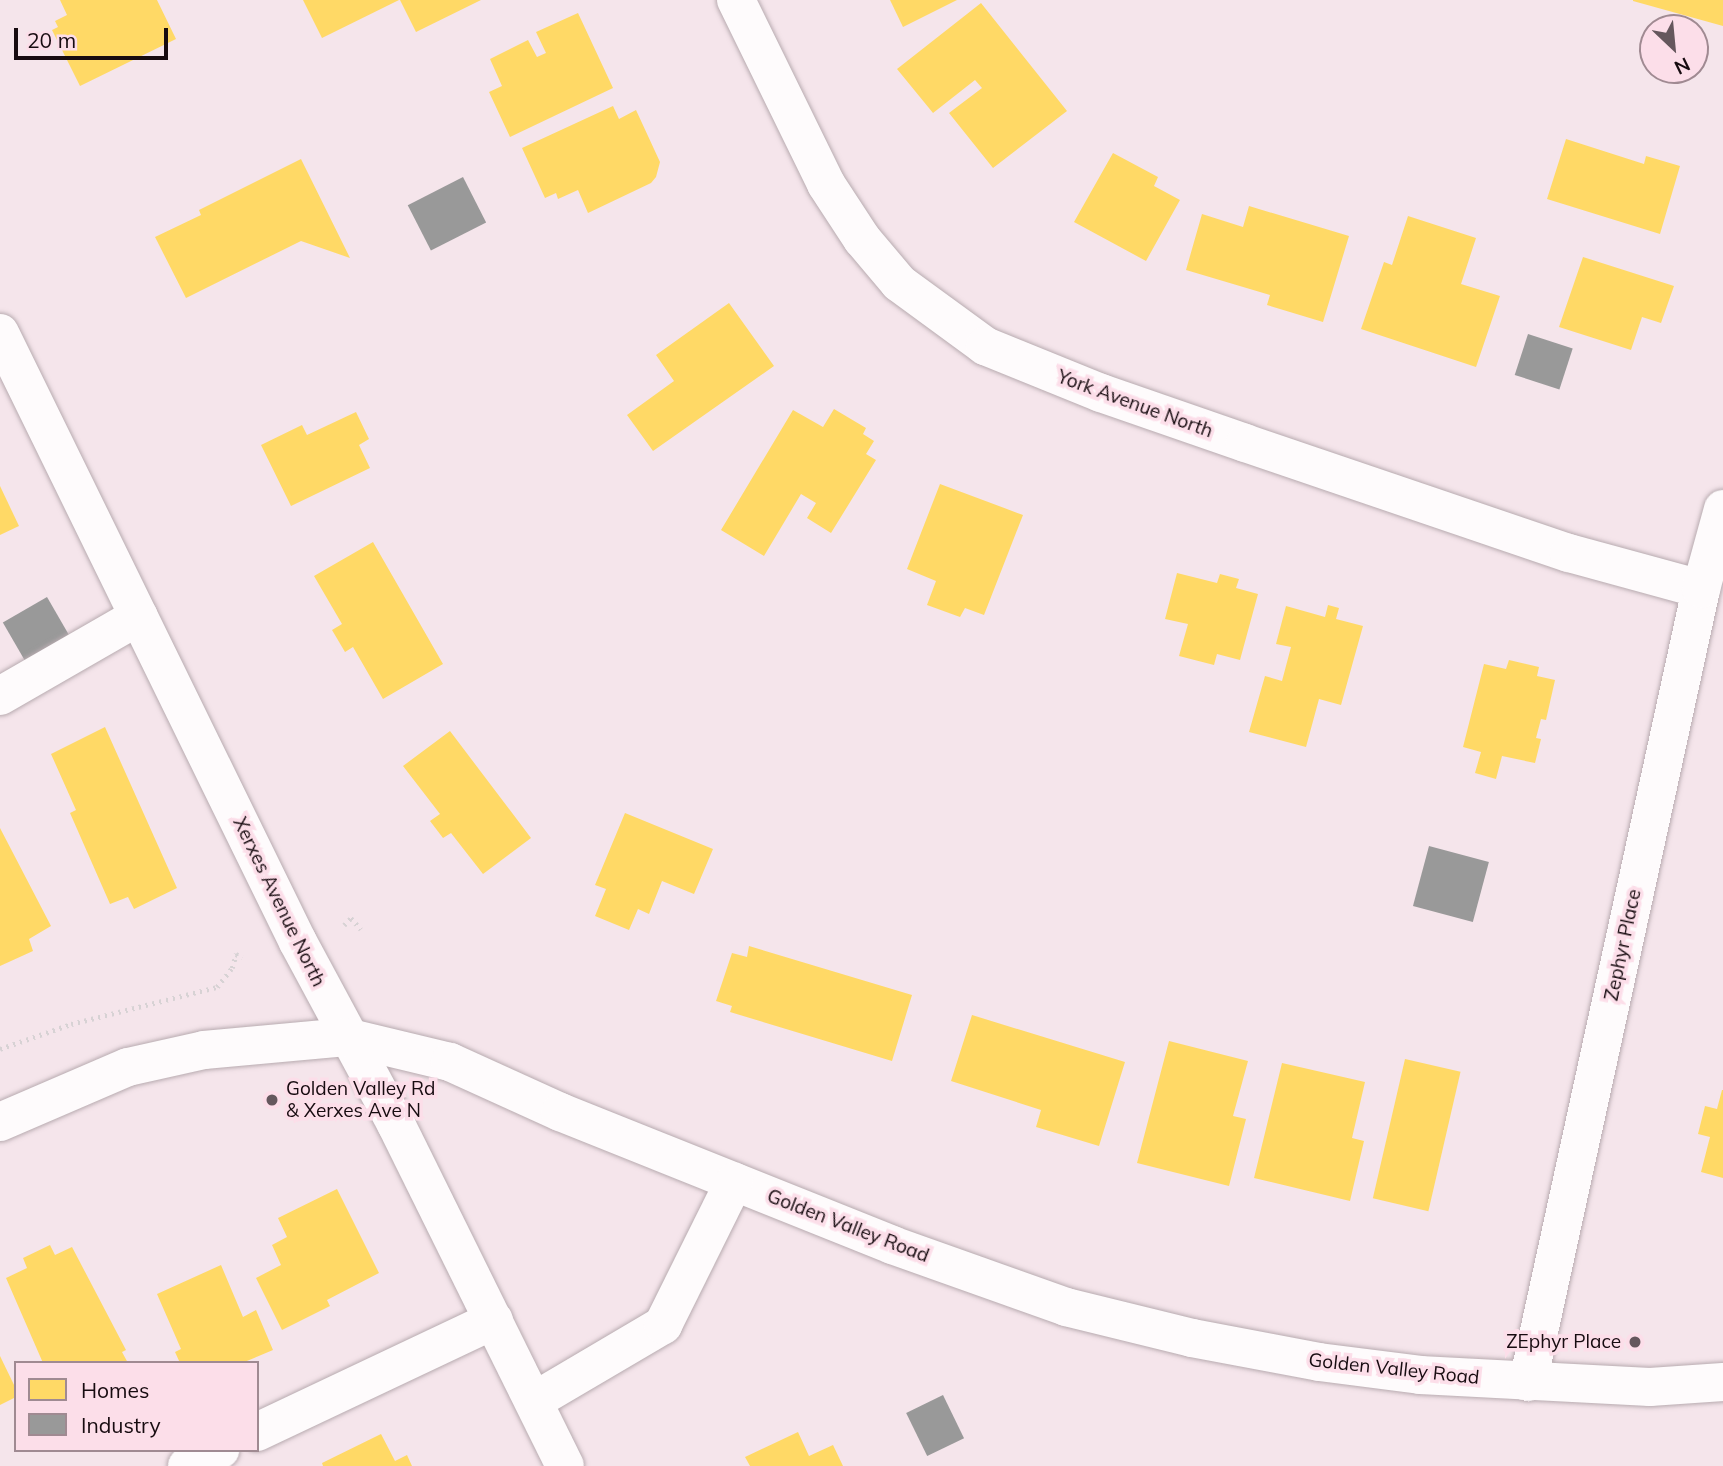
<!DOCTYPE html>
<html>
<head>
<meta charset="utf-8">
<style>
  body { margin:0 }
  #map { position:relative; width:1723px; height:1466px; overflow:hidden; background:#f5e5eb; font-family:Mulish,sans-serif }
  div>[style] { position:absolute }
  .homes>* { inset:0; background:#ffd966; transform-origin:0 0 }
  .industry>* { inset:0; background:#999; transform-origin:0 0 }
  .path>* { height:4.5px; margin-top:-2.25px; transform-origin:0; background:repeating-linear-gradient(90deg,#d7d2d4 0 2px,transparent 0 7px) }
  .roads { filter:drop-shadow(0 0 2px #b8abb0) drop-shadow(0 0 2px #b8abb0) }
  .minor>* { height:38px; margin:-19px; padding:0 19px; transform-origin:19px; border-radius:19px; background:#fefbfc }
  .dots>* { width:19px; height:19px; translate:-50% -50%; box-sizing:border-box; border:4px solid #fcdee9; border-radius:50% }
  span { translate:-50% -50%; white-space:nowrap; text-align:center; line-height:1.15; -webkit-text-stroke:7px #fcdee9; paint-order:stroke }
  .street-label { font-size:19px; color:#170b10 }
  .poi-label { font-size:19px; color:#170b10 }
  .left { translate:0 -50%; text-align:left }
  .right { translate:-100% -50%; text-align:right }
  .legend { position:absolute; left:14px; top:1361px; width:245px; height:91px; box-sizing:border-box; background:#fcdee9; border:2px solid #a08a92; margin:0; padding:9px 12px; list-style:none; font-size:21px; color:#170b10 }
  .legend li { display:flex; align-items:center; gap:14px; height:35px }
  .legend b { width:35px; border:2px solid #a08a92 }
  .north { position:absolute; left:1639px; top:14px; width:70px; height:70px; box-sizing:border-box; background:#fcdee9; border:2px solid #a08a92; border-radius:50%; rotate:154deg; font-size:19px; font-weight:700; line-height:28px; text-align:center; color:#170b10 }
  .north::after { content:''; display:block; margin:auto; width:24px; height:32px; background:#65575d; clip-path:polygon(50% 0,100% 100%,50% 72%,0 100%) }
  .scale { position:absolute; left:14px; top:28px; width:154px; height:32px; box-sizing:border-box; border:4px solid #170b10; border-top:0; padding-left:9px; font-size:21px; line-height:24px; white-space:nowrap; color:#170b10; -webkit-text-stroke:5px #fcdee9; paint-order:stroke }
</style>
</head>
<body>
<div id="map">
  <div class="homes">
    <div style="clip-path:polygon(60px 0,157px 0,176px 39px,80px 86px,52px 30px,58px 27px,55px 21px,67px 15px)"></div>
    <div style="clip-path:polygon(303px 0,399px 0,322px 38px)"></div>
    <div style="clip-path:polygon(400px 0,481px 0,416px 32px)"></div>
    <div style="clip-path:polygon(890px 0,957px 0,903px 27px)"></div>
    <div style="clip-path:polygon(1633px 0,1723px 0,1723px 26px,1633px 1px)"></div>
    <div style="clip-path:polygon(981px 3px,1067px 111px,993px 168px,949px 113px,982px 88px,975px 80px,933px 113px,897px 69px)"></div>
    <div style="clip-path:polygon(578px 13px,613px 88px,510px 137px,489px 92px,502px 86px,490px 59px,528px 40px,537px 57px,546px 53px,536px 32px)"></div>
    <div style="clip-path:polygon(613px 106px,619px 119px,636px 110px,660px 162px,656px 177px,651px 183px,588px 213px,578px 190px,558px 199px,556px 193px,545px 198px,522px 148px)"></div>
    <div style="clip-path:polygon(1566px 139px,1644px 164px,1646px 156px,1680px 166px,1660px 234px,1547px 199px)"></div>
    <div style="clip-path:polygon(1113px 153px,1158px 177px,1154px 186px,1180px 200px,1146px 261px,1074px 222px)"></div>
    <div style="clip-path:polygon(301px 159px,350px 258px,301px 241px,186px 298px,155px 237px,201px 215px,199px 210px)"></div>
    <div style="clip-path:polygon(1249px 206px,1349px 236px,1323px 322px,1267px 305px,1270px 295px,1186px 270px,1202px 214px,1243px 227px)"></div>
    <div style="clip-path:polygon(1408px 216px,1476px 238px,1461px 284px,1500px 296px,1476px 367px,1361px 329px,1384px 262px,1392px 265px)"></div>
    <div style="clip-path:polygon(1583px 257px,1674px 286px,1661px 323px,1642px 317px,1631px 350px,1559px 327px)"></div>
    <div style="clip-path:polygon(729px 303px,774px 366px,653px 451px,627px 415px,674px 381px,656px 355px)"></div>
    <div style="clip-path:polygon(834px 409px,866px 428px,863px 434px,874px 441px,866px 454px,876px 460px,831px 533px,807px 518px,816px 503px,801px 494px,764px 556px,721px 530px,793px 410px,823px 427px)"></div>
    <div style="clip-path:polygon(356px 412px,369px 439px,359px 445px,370px 468px,291px 506px,261px 445px,302px 425px,307px 435px)"></div>
    <div style="clip-path:polygon(940px 484px,1023px 515px,984px 615px,965px 608px,960px 617px,927px 605px,936px 581px,907px 569px)"></div>
    <div style="clip-path:polygon(0 486px,19px 526px,0 535px)"></div>
    <div style="clip-path:polygon(373px 542px,443px 664px,383px 699px,353px 647px,345px 652px,332px 630px,342px 624px,314px 576px)"></div>
    <div style="clip-path:polygon(1177px 573px,1217px 583px,1220px 574px,1239px 579px,1236px 588px,1258px 594px,1240px 660px,1217px 654px,1214px 665px,1179px 656px,1188px 624px,1165px 619px)"></div>
    <div style="clip-path:polygon(1328px 605px,1339px 608px,1336px 619px,1363px 626px,1341px 705px,1319px 699px,1306px 747px,1249px 732px,1265px 676px,1282px 681px,1291px 647px,1276px 644px,1286px 606px,1325px 617px)"></div>
    <div style="clip-path:polygon(1509px 660px,1539px 667px,1537px 676px,1555px 680px,1546px 720px,1541px 719px,1536px 738px,1541px 739px,1535px 763px,1502px 756px,1496px 779px,1475px 773px,1481px 752px,1463px 747px,1484px 664px,1506px 669px)"></div>
    <div style="clip-path:polygon(105px 727px,177px 888px,134px 909px,128px 897px,110px 904px,70px 813px,76px 810px,51px 754px)"></div>
    <div style="clip-path:polygon(450px 731px,531px 838px,483px 874px,451px 833px,443px 838px,430px 821px,440px 814px,403px 766px)"></div>
    <div style="clip-path:polygon(625px 813px,713px 849px,694px 894px,662px 881px,649px 914px,638px 909px,629px 930px,595px 916px,606px 889px,595px 885px)"></div>
    <div style="clip-path:polygon(0 828px,51px 926px,29px 939px,33px 951px,0 966px)"></div>
    <div style="clip-path:polygon(749px 946px,912px 995px,892px 1061px,730px 1012px,732px 1006px,716px 1001px,732px 953px,747px 957px)"></div>
    <div style="clip-path:polygon(972px 1015px,1125px 1062px,1099px 1146px,1036px 1127px,1041px 1110px,951px 1081px)"></div>
    <div style="clip-path:polygon(1169px 1041px,1248px 1061px,1233px 1116px,1246px 1119px,1229px 1186px,1137px 1163px)"></div>
    <div style="left:1405px;top:1059px;width:57px;height:143px;rotate:13deg"></div>
    <div style="clip-path:polygon(1282px 1063px,1365px 1082px,1352px 1138px,1364px 1141px,1350px 1201px,1254px 1178px)"></div>
    <div style="clip-path:polygon(1722px 1090px,1723px 1090px,1723px 1178px,1701px 1172px,1710px 1137px,1698px 1134px,1705px 1106px,1717px 1109px)"></div>
    <div style="clip-path:polygon(337px 1189px,379px 1273px,327px 1300px,330px 1306px,282px 1330px,256px 1278px,281px 1265px,272px 1245px,287px 1237px,278px 1218px)"></div>
    <div style="clip-path:polygon(50px 1245px,55px 1255px,72px 1247px,126px 1350px,122px 1352px,128px 1363px,43px 1363px,6px 1278px,27px 1268px,23px 1258px)"></div>
    <div style="clip-path:polygon(221px 1265px,243px 1317px,256px 1310px,273px 1350px,242px 1363px,180px 1363px,175px 1352px,181px 1349px,157px 1294px)"></div>
    <div style="clip-path:polygon(0 1356px,16px 1389px,16px 1397px,0 1405px)"></div>
    <div style="clip-path:polygon(798px 1432px,809px 1456px,833px 1445px,843px 1466px,750px 1466px,745px 1457px)"></div>
    <div style="clip-path:polygon(381px 1434px,395px 1461px,407px 1455px,412px 1466px,323px 1466px,322px 1463px)"></div>
  </div>
  <div class="industry">
    <div style="left:463px;top:177px;width:51px;height:62px;rotate:63deg"></div>
    <div style="left:1528px;top:334px;width:47px;height:43px;rotate:18deg"></div>
    <div style="left:47px;top:597px;width:48px;height:51px;rotate:60deg"></div>
    <div style="left:1429px;top:846px;width:62px;height:62px;rotate:15deg"></div>
    <div style="left:943px;top:1395px;width:48px;height:41px;rotate:64deg"></div>
  </div>
  <div class="path">
    <div style="left:344px;top:925px;width:10px;rotate:-45deg"></div>
    <div style="left:351px;top:918px;width:15px;rotate:48deg"></div>
    <div style="left:0;top:1049px;width:75px;rotate:-19.4deg"></div>
    <div style="left:71px;top:1024px;width:151px;rotate:-14.2deg"></div>
    <div style="left:217px;top:987px;width:24px;rotate:-52deg"></div>
    <div style="left:232px;top:968px;width:15px;rotate:-74deg"></div>
    <div style="left:236px;top:954px;width:7px;rotate:27deg"></div>
  </div>
  <div class="roads">
    <div class="minor">
      <div style="left:736px;top:0;width:205px;rotate:63.9deg"></div>
      <div style="left:826px;top:184px;width:66px;rotate:56.8deg"></div>
      <div style="left:862px;top:239px;width:57px;rotate:49.9deg"></div>
      <div style="left:899px;top:283px;width:107px;rotate:36.2deg"></div>
      <div style="left:985px;top:346px;width:125px;rotate:22.1deg"></div>
      <div style="left:1101px;top:393px;width:152px;rotate:19.1deg"></div>
      <div style="left:1245px;top:443px;width:342px;rotate:18.8deg"></div>
      <div style="left:1569px;top:553px;width:137px;rotate:15.3deg"></div>
      <div style="left:0;top:333px;width:678px;rotate:63.93deg"></div>
      <div style="left:298px;top:942px;width:207px;rotate:61.7deg"></div>
      <div style="left:396px;top:1124px;width:381px;rotate:63.7deg"></div>
      <div style="left:0;top:696px;width:160px;rotate:-29.9deg"></div>
      <div style="left:0;top:1122px;width:139px;rotate:-23.3deg"></div>
      <div style="left:128px;top:1067px;width:78px;rotate:-12.6deg"></div>
      <div style="left:204px;top:1050px;width:143px;rotate:-5.2deg"></div>
      <div style="left:346px;top:1037px;width:107px;rotate:13.5deg"></div>
      <div style="left:450px;top:1062px;width:121px;rotate:24.4deg"></div>
      <div style="left:560px;top:1112px;width:358px;rotate:21.8deg"></div>
      <div style="left:892px;top:1245px;width:185px;rotate:19.6deg"></div>
      <div style="left:1066px;top:1307px;width:130px;rotate:13.8deg"></div>
      <div style="left:1192px;top:1338px;width:129px;rotate:10.7deg"></div>
      <div style="left:1319px;top:1362px;width:102px;rotate:7.3deg"></div>
      <div style="left:1420px;top:1375px;width:230px;rotate:3deg"></div>
      <div style="left:1650px;top:1387px;width:73px;rotate:-3.9deg"></div>
      <div style="left:1528px;top:1382px;width:812px;rotate:-77.69deg"></div>
      <div style="left:1701px;top:589px;width:83px;rotate:-74.6deg"></div>
      <div style="left:534px;top:1401px;width:150px;rotate:-30.5deg"></div>
      <div style="left:663px;top:1325px;width:160px;rotate:-63.6deg"></div>
      <div style="left:257px;top:1432px;width:262px;rotate:-25.3deg"></div>
      <div style="left:187px;top:1466px;width:37px;rotate:-26deg"></div>
    </div>
  </div>
  <div class="dots">
    <div style="left:272px;top:1100px;background:#65575d"></div>
    <div style="left:1635px;top:1342px;background:#65575d"></div>
  </div>
  <div class="street-label">
    <span style="left:1135px;top:404px;rotate:20deg">York Avenue North</span>
    <span style="left:279px;top:902px;rotate:64deg">Xerxes Avenue North</span>
    <span style="left:1623px;top:945px;rotate:-78deg">Zephyr Place</span>
    <span style="left:848px;top:1226px;rotate:21deg">Golden Valley Road</span>
    <span style="left:1394px;top:1369px;rotate:6deg">Golden Valley Road</span>
  </div>
  <div class="poi-label">
    <span class="left" style="left:286px;top:1100px">Golden Valley Rd<br>&amp; Xerxes Ave N</span>
    <span class="right" style="left:1621px;top:1342px">ZEphyr Place</span>
  </div>
  <ul class="legend">
  <li><b style="height:19px;background:#ffd966"></b>Homes</li>
  <li><b style="height:19px;background:#999"></b>Industry</li>
  </ul>
  <div class="north">N</div>
  <div class="scale">20 m</div>
</div>
</body>
</html>
